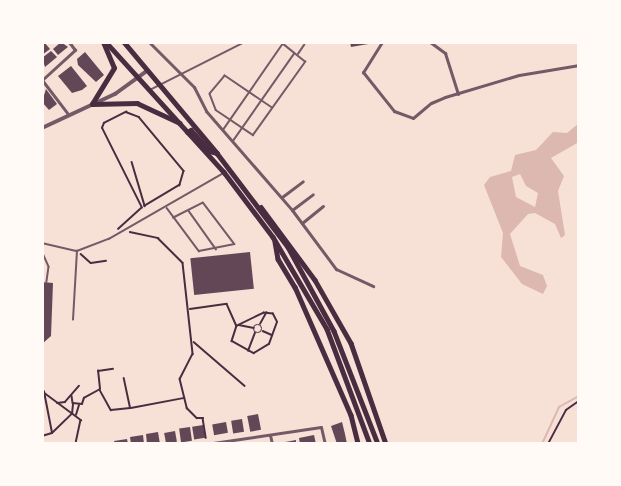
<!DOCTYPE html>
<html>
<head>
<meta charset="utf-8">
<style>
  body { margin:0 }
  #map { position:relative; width:621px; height:486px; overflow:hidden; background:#f7e1d7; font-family:Rubik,sans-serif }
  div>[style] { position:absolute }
  .water>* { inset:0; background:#dcb8b0 }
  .stream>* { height:2px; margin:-1px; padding:0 1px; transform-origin:1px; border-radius:1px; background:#dcb8b0 }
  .building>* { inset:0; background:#644757; transform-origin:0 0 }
  .path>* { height:1.5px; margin:-0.75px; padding:0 0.75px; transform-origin:0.75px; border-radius:0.75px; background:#4a2c40 }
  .path>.ring { margin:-0.75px; padding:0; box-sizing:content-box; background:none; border:1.5px solid #4a2c40; border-radius:50% }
  .service>* { height:1.5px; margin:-0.75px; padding:0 0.75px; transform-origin:0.75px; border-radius:0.75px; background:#755966 }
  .minor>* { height:3px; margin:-1.5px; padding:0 1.5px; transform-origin:1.5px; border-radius:1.5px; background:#755966 }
  .tertiary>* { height:4px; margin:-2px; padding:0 2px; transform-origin:2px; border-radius:2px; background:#755966 }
  .primary>* { height:4.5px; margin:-2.25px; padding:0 2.25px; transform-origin:2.25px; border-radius:2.25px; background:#4a2c40 }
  span { translate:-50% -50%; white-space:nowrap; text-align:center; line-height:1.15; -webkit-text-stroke:4.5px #fffaf5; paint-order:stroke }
  .frame { position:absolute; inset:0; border:44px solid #fffaf5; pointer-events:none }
</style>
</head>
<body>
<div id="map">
  <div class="water">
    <div style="clip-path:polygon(evenodd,579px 123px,579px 142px,551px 158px,564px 176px,558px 191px,565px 235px,561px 238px,555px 224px,535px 213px,528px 214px,510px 234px,520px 266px,543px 275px,547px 286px,543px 294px,522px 284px,501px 257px,503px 233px,484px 185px,490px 177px,511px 171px,515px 155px,536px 150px,553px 132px,567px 133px,579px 123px,520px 174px,526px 186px,538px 193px,535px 207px,516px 197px,512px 177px,520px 174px)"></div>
  </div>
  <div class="stream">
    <div style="left:542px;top:444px;width:41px;rotate:-65.3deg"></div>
    <div style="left:559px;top:407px;width:23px;rotate:-29deg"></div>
  </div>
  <div class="building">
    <div style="clip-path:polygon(44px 42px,50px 49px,42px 55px,42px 43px)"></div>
    <div style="clip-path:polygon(61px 42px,68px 47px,58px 55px,53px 49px)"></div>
    <div style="clip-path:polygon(350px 42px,374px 42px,374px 43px,351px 47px)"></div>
    <div style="clip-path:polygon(51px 51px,57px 57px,45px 67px,42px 58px)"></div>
    <div style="clip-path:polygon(85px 52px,104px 75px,96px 82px,78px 65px,77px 59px)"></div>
    <div style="clip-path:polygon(71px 66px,87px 86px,82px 90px,72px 93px,58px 76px)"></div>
    <div style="clip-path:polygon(46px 89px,57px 104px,49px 110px,42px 102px)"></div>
    <div style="left:250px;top:252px;width:37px;height:60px;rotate:84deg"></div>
    <div style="clip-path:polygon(42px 282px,53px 283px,51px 336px,42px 344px)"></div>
    <div style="left:258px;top:414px;width:16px;height:11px;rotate:79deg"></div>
    <div style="left:242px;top:419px;width:13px;height:11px;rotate:81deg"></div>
    <div style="left:226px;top:422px;width:11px;height:14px;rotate:80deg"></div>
    <div style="clip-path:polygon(342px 422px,345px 434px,347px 444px,337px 444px,331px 426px)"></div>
    <div style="left:203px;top:425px;width:13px;height:11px;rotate:81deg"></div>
    <div style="left:190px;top:427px;width:14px;height:11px;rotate:82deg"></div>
    <div style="left:175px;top:431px;width:11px;height:11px;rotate:80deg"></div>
    <div style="clip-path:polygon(158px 432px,160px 444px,147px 444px,146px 434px)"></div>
    <div style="clip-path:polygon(143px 435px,144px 444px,131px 444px,130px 437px)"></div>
    <div style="clip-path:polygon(314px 435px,316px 444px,300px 444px,299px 438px)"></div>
    <div style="clip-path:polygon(127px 439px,128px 444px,115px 444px,114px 441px)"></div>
    <div style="clip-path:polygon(296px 440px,296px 444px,280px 444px,280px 443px)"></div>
  </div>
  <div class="path">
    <div style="left:132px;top:162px;width:46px;rotate:73.5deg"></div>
    <div style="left:142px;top:208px;width:89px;rotate:-116.6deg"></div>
    <div style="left:102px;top:128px;width:5px;rotate:-68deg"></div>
    <div style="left:104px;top:123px;width:25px;rotate:-27deg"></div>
    <div style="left:126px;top:112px;width:14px;rotate:21deg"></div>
    <div style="left:139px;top:117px;width:70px;rotate:50.2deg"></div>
    <div style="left:184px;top:171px;width:15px;rotate:106deg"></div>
    <div style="left:180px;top:185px;width:41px;rotate:149deg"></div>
    <div style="left:118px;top:229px;width:31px;rotate:-42deg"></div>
    <div style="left:130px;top:232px;width:29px;rotate:12deg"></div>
    <div style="left:158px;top:238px;width:35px;rotate:45deg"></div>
    <div style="left:183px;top:263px;width:92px;rotate:83.7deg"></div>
    <div style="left:193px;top:354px;width:28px;rotate:117deg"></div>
    <div style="left:180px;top:379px;width:30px;rotate:76deg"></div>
    <div style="left:187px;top:408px;width:14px;rotate:45deg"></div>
    <div style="left:197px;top:418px;width:6px"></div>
    <div style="left:203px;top:418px;width:20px;rotate:81deg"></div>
    <div style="left:81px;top:254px;width:13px;rotate:42deg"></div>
    <div style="left:91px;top:263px;width:15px;rotate:-8deg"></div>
    <div style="left:190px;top:309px;width:37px;rotate:-8deg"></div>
    <div style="left:227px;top:304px;width:24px;rotate:66deg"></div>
    <div style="left:237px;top:326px;width:16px;rotate:108deg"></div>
    <div style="left:232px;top:341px;width:25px;rotate:29deg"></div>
    <div style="left:254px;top:353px;width:17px;rotate:-31deg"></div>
    <div style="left:269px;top:344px;width:23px;rotate:-70deg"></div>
    <div style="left:277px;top:322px;width:9px;rotate:-117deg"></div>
    <div style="left:273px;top:314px;width:9px;rotate:-174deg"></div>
    <div style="left:264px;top:313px;width:30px;rotate:154deg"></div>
    <div style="left:260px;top:324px;width:13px;rotate:-61deg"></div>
    <div style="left:239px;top:325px;width:15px;rotate:11deg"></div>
    <div class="ring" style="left:254px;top:325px;width:6.5px;height:6.5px"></div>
    <div style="left:263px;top:331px;width:10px;rotate:24deg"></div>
    <div style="left:194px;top:342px;width:67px;rotate:40.8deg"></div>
    <div style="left:248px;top:351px;width:19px;rotate:-69deg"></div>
    <div style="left:100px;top:390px;width:23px;rotate:61deg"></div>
    <div style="left:111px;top:410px;width:19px;rotate:-6deg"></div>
    <div style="left:130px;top:408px;width:30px;rotate:-102deg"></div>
    <div style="left:42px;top:391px;width:49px;rotate:36.6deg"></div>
    <div style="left:81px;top:420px;width:25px;rotate:102deg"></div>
    <div style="left:72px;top:396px;width:7px;rotate:82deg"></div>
    <div style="left:73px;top:403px;width:9px;rotate:6deg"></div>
    <div style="left:82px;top:404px;width:6px;rotate:-72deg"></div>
    <div style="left:84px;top:398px;width:18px;rotate:-29deg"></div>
    <div style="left:100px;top:389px;width:18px;rotate:-96deg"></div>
    <div style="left:98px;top:371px;width:15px;rotate:-8deg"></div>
    <div style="left:57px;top:403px;width:8px;rotate:-7deg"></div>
    <div style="left:65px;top:402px;width:21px;rotate:-49deg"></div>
    <div style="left:131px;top:408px;width:54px;rotate:-10.7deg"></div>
    <div style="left:76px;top:415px;width:10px;rotate:-73deg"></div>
    <div style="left:52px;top:433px;width:28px;rotate:-44deg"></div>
    <div style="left:72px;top:414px;width:10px;rotate:-84deg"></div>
    <div style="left:42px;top:436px;width:10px;rotate:-17deg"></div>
    <div style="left:52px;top:433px;width:42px;rotate:-101deg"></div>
    <div style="left:548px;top:444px;width:38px;rotate:-62deg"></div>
    <div style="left:566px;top:410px;width:16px;rotate:-35deg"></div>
  </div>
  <div class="service">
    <div style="left:298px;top:54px;width:11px;rotate:-56deg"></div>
    <div style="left:150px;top:90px;width:106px;rotate:-26.8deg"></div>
    <div style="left:272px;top:108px;width:57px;rotate:-145.8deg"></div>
    <div style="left:225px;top:76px;width:23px;rotate:130deg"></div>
    <div style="left:210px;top:94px;width:17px;rotate:69deg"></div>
    <div style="left:216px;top:110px;width:45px;rotate:34deg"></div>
    <div style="left:253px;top:135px;width:90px;rotate:-54.5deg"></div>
    <div style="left:305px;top:62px;width:28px;rotate:-141deg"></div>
    <div style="left:223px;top:130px;width:107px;rotate:-55.3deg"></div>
    <div style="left:233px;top:141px;width:106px;rotate:-55deg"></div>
    <div style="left:167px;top:208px;width:54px;rotate:53.3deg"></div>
    <div style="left:199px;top:251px;width:36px;rotate:-11deg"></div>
    <div style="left:234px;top:244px;width:51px;rotate:-127.1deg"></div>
    <div style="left:203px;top:203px;width:33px;rotate:153deg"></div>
    <div style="left:189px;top:211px;width:47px;rotate:54.6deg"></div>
    <div style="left:42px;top:243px;width:36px;rotate:13deg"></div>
    <div style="left:77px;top:251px;width:34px;rotate:-21deg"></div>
    <div style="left:109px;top:239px;width:130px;rotate:-29.9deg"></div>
    <div style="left:42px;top:251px;width:17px;rotate:66deg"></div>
    <div style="left:49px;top:267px;width:15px;rotate:98deg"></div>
    <div style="left:73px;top:320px;width:69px;rotate:-86.7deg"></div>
  </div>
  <div class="minor">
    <div style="left:149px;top:42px;width:64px;rotate:45deg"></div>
    <div style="left:194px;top:87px;width:27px;rotate:63deg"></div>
    <div style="left:206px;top:111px;width:131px;rotate:49deg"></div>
    <div style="left:292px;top:210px;width:74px;rotate:53.3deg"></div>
    <div style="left:336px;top:269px;width:41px;rotate:24.7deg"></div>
    <div style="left:382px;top:42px;width:36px;rotate:122deg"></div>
    <div style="left:363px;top:72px;width:50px;rotate:51.5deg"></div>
    <div style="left:394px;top:111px;width:20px;rotate:20deg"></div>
    <div style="left:413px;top:118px;width:23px;rotate:-40deg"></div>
    <div style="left:431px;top:103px;width:15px;rotate:-23deg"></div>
    <div style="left:445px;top:97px;width:77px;rotate:-16.6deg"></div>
    <div style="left:519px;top:75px;width:61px;rotate:-9.5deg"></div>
    <div style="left:430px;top:42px;width:19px;rotate:36deg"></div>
    <div style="left:445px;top:53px;width:43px;rotate:72.4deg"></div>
    <div style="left:42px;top:80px;width:45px;rotate:-42.3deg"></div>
    <div style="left:75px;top:50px;width:10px;rotate:-127deg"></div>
    <div style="left:42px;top:80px;width:43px;rotate:52.6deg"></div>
    <div style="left:282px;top:197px;width:26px;rotate:-37deg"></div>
    <div style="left:292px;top:210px;width:26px;rotate:-37deg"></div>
    <div style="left:302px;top:223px;width:27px;rotate:-39deg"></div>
    <div style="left:270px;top:435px;width:9px;rotate:77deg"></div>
    <div style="left:206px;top:444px;width:116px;rotate:-8.4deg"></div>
    <div style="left:321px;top:427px;width:17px;rotate:77deg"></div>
  </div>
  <div class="tertiary">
    <div style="left:42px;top:128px;width:81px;rotate:-25deg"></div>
    <div style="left:115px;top:94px;width:39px;rotate:-36deg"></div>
  </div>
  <div class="primary">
    <div style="left:106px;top:42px;width:176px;rotate:47.8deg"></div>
    <div style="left:224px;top:172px;width:81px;rotate:53deg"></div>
    <div style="left:273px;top:237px;width:107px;rotate:59.6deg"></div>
    <div style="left:327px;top:329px;width:123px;rotate:69.5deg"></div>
    <div style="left:124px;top:42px;width:145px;rotate:50deg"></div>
    <div style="left:217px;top:153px;width:118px;rotate:52.9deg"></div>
    <div style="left:288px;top:247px;width:96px;rotate:61.3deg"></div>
    <div style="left:334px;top:331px;width:121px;rotate:68.7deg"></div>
    <div style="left:92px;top:104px;width:45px;rotate:-1.3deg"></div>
    <div style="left:137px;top:103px;width:47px;rotate:24.9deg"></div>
    <div style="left:92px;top:104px;width:42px;rotate:-58.6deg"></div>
    <div style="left:114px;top:68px;width:28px;rotate:-113deg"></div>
    <div style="left:187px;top:132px;width:4px;rotate:-27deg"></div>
    <div style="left:191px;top:130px;width:28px;rotate:48deg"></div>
    <div style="left:210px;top:151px;width:7px;rotate:16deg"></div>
    <div style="left:261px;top:207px;width:91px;rotate:53.5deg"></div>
    <div style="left:315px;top:280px;width:73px;rotate:60.3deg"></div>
    <div style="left:351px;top:343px;width:107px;rotate:70.9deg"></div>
    <div style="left:275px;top:242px;width:17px;rotate:80deg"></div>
    <div style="left:278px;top:259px;width:33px;rotate:59deg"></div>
    <div style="left:295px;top:287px;width:140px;rotate:66.4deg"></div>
    <div style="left:351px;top:415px;width:30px;rotate:76deg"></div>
  </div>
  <div class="frame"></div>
</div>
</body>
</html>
